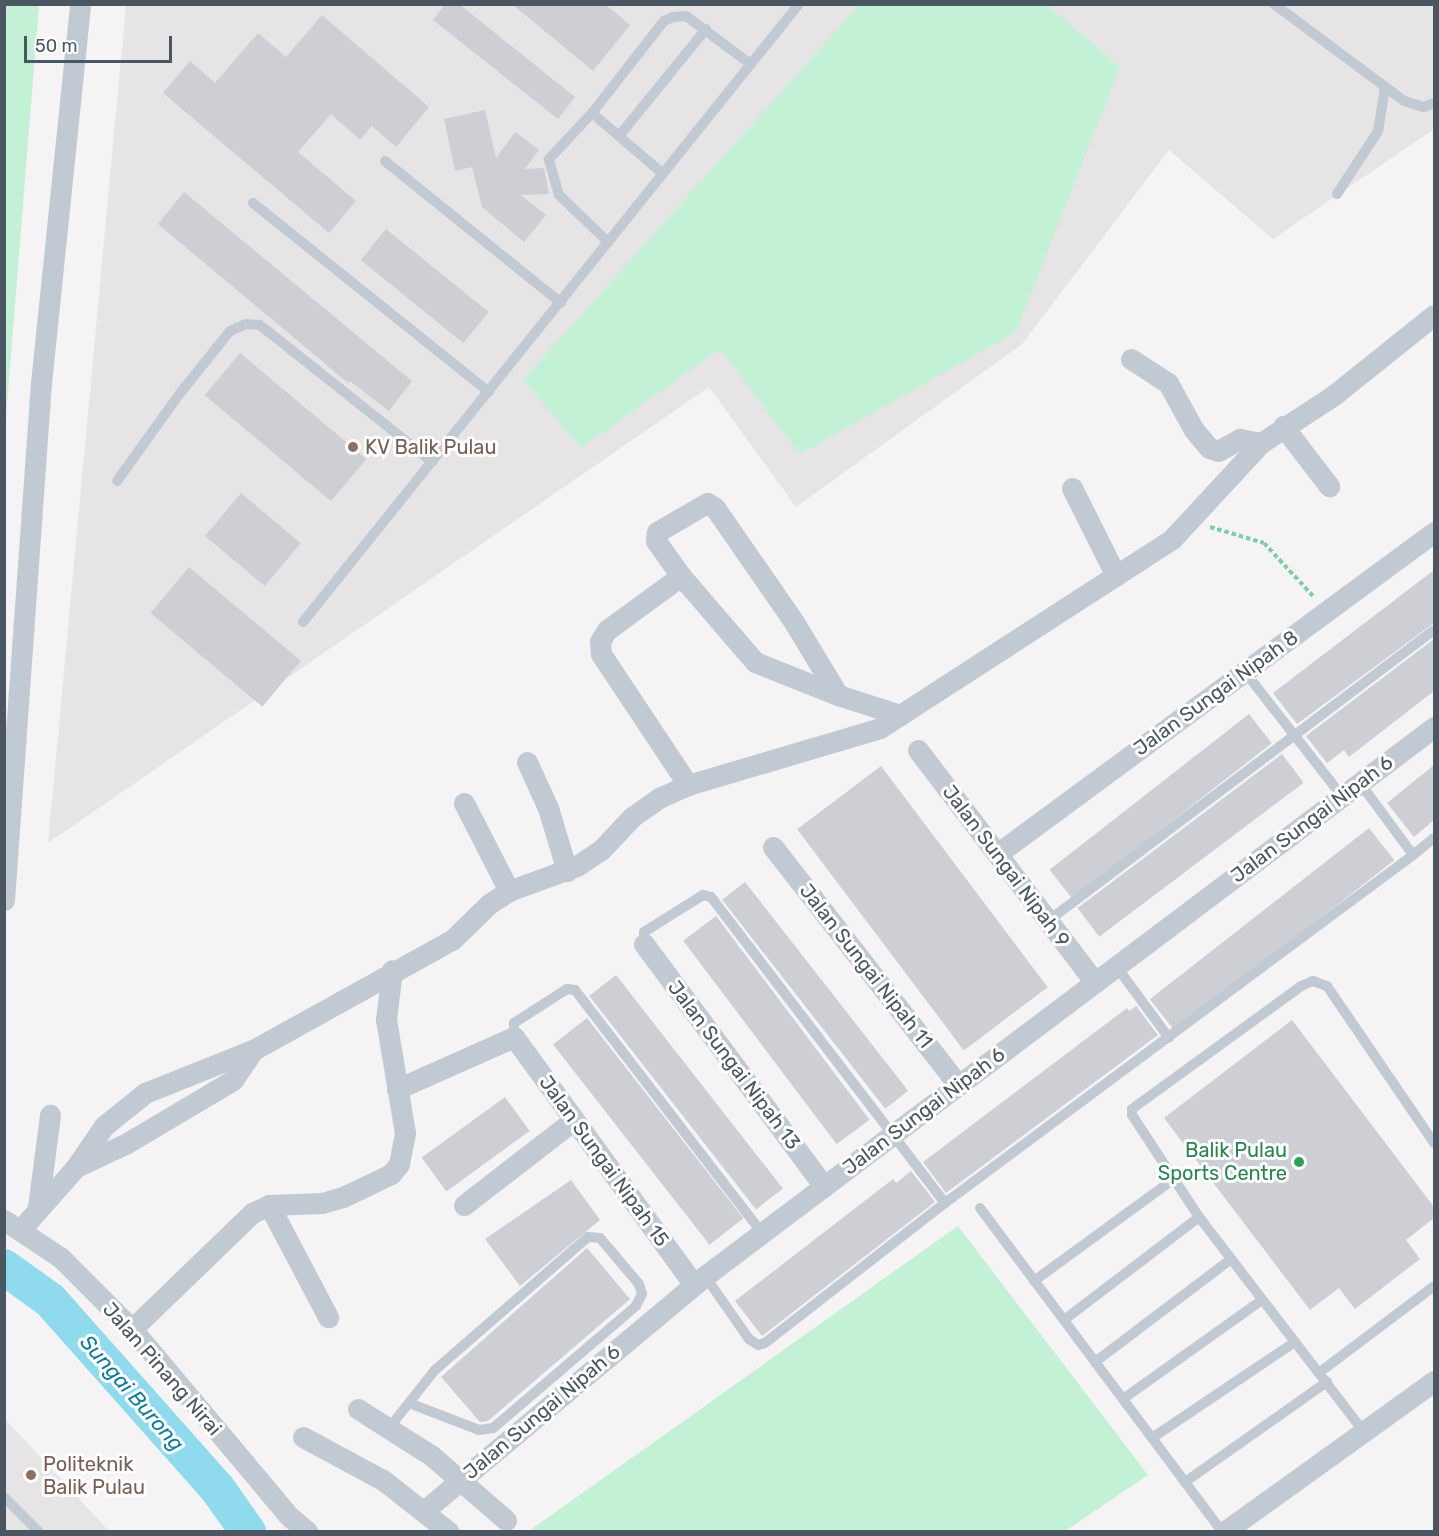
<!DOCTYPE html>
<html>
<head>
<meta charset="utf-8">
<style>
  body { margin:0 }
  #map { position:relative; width:1439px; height:1536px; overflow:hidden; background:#f5f3f3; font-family:Rubik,sans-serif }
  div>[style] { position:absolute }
  .education>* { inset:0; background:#e6e4e5 }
  .green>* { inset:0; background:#c3f1d5 }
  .river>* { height:36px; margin:-18px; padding:0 18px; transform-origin:18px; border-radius:18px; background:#90daee }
  .building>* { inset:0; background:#cdcfd5; transform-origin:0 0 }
  .path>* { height:4px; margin-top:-2px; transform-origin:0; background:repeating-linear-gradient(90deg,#7ad0a6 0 4.5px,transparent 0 7.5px) }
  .service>* { height:10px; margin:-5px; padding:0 5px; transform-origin:5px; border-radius:5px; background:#c1cad2 }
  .minor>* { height:21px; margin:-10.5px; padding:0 10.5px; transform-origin:10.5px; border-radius:10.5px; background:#c1cad2 }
  .dots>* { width:16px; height:16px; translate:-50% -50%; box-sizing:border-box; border:3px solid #fff; border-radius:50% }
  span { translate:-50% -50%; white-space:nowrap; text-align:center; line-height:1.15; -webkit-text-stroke:6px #fff; paint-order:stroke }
  .education-label { font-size:20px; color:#785e54 }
  .left { translate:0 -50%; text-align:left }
  .street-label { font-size:20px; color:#4a5661 }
  .leisure-label { font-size:20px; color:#27864d }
  .right { translate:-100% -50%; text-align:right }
  .water-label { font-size:21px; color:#0c7c9b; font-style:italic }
  .frame { position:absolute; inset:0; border:6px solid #4a5661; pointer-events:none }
  .scale { position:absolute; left:24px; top:36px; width:148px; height:27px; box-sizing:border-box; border:3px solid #4a5661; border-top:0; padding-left:8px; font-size:18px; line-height:21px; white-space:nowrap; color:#4a5661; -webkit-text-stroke:4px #fff; paint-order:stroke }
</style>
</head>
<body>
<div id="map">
  <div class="education">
    <div style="clip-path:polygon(126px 5px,1434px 5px,1434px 129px,1273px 239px,1169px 150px,1022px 344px,796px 507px,709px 387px,48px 843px)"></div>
    <div style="clip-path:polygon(5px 1419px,109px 1531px,5px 1531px)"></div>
  </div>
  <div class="green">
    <div style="clip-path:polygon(5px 4px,39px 5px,5px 429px,4px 5px)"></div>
    <div style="clip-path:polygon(860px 4px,1047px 5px,1120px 67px,1016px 332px,800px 454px,720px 349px,581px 448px,523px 380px)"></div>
    <div style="clip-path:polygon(958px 1226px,1148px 1475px,1065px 1531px,529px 1531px)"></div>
  </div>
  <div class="river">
    <div style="left:4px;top:1267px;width:57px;rotate:35.7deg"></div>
    <div style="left:50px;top:1300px;width:251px;rotate:48.4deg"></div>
    <div style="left:217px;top:1488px;width:54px;rotate:54.8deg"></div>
  </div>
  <div class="building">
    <div style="clip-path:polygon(445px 4px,459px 4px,575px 97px,558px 119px,433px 20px)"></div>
    <div style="clip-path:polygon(512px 4px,605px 4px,630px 25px,593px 71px)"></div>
    <div style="clip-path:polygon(322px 15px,429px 107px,396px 147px,372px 126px,360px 140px,331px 114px,298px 152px,356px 201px,329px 233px,163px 93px,190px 61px,215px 83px,258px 33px,286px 57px)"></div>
    <div style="clip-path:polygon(485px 110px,496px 158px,515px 132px,539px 150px,525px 169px,544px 168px,549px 194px,521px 195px,546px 215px,524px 242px,482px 207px,472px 167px,455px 171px,444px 119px)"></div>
    <div style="clip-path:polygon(184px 192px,412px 381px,389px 411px,350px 381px,348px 383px,158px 224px)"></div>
    <div style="left:386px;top:229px;width:132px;height:40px;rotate:39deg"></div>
    <div style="left:240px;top:353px;width:165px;height:55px;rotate:40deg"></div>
    <div style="left:241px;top:493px;width:78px;height:56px;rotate:40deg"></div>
    <div style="left:189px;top:567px;width:146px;height:60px;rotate:40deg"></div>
    <div style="clip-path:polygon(1434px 570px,1434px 623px,1297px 724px,1273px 693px)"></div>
    <div style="clip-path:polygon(1434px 639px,1434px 691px,1349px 757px,1344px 750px,1327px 763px,1306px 736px)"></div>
    <div style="left:1249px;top:714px;width:37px;height:253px;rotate:52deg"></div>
    <div style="left:1282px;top:754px;width:36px;height:256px;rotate:53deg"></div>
    <div style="clip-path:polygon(1434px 765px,1434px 820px,1414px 837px,1387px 803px)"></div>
    <div style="left:881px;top:766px;width:277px;height:105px;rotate:53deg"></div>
    <div style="left:1369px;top:828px;width:41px;height:278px;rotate:52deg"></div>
    <div style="left:745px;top:882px;width:265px;height:29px;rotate:52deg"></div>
    <div style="left:716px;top:916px;width:255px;height:41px;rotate:53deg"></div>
    <div style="left:616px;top:975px;width:271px;height:34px;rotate:52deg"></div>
    <div style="clip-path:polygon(1136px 1006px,1158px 1035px,946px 1193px,923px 1162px,1127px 1008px,1129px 1011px)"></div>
    <div style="left:587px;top:1018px;width:254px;height:43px;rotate:52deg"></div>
    <div style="clip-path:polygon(1292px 1020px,1434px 1207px,1434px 1218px,1406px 1240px,1420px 1259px,1355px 1309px,1339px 1288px,1310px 1310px,1164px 1118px)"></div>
    <div style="left:505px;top:1097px;width:42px;height:103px;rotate:54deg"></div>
    <div style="clip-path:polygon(911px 1171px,935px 1202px,762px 1336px,735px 1301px,893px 1179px,896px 1183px)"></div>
    <div style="clip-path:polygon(571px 1180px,600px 1220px,520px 1286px,485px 1239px)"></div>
    <div style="clip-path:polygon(587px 1248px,630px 1299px,488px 1421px,480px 1422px,441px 1377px)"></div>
  </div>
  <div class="path">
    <div style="left:1210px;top:527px;width:56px;rotate:16.5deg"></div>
    <div style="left:1264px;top:543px;width:74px;rotate:47.2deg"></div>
  </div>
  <div class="service">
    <div style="left:1274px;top:4px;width:162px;rotate:36.7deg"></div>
    <div style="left:1404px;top:101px;width:21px;rotate:17deg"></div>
    <div style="left:1424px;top:107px;width:11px;rotate:-22deg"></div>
    <div style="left:592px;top:113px;width:92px;rotate:40.6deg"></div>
    <div style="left:619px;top:136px;width:138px;rotate:-50.9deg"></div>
    <div style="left:385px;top:161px;width:226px;rotate:38.9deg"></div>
    <div style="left:1337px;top:194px;width:75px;rotate:-56.9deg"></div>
    <div style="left:1378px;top:131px;width:44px;rotate:-80.8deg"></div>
    <div style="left:253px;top:203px;width:302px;rotate:38.7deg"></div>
    <div style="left:608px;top:242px;width:68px;rotate:-136.2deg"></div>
    <div style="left:559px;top:195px;width:37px;rotate:-106deg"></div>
    <div style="left:549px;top:159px;width:63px;rotate:-46.9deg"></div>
    <div style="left:592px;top:113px;width:117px;rotate:-52deg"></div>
    <div style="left:664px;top:21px;width:10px;rotate:-24deg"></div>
    <div style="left:673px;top:17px;width:13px;rotate:-4deg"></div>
    <div style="left:686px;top:16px;width:79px;rotate:36.7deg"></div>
    <div style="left:117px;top:481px;width:110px;rotate:-54.3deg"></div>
    <div style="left:181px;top:392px;width:78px;rotate:-51.2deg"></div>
    <div style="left:230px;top:331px;width:17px;rotate:-24deg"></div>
    <div style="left:246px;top:324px;width:14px;rotate:4deg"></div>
    <div style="left:260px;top:325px;width:220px;rotate:38.5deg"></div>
    <div style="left:303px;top:622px;width:792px;rotate:-51.25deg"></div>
    <div style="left:1245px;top:672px;width:157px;rotate:52deg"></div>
    <div style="left:1360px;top:783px;width:89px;rotate:53.6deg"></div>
    <div style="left:1413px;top:855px;width:27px;rotate:-39deg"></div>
    <div style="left:1048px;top:921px;width:483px;rotate:-37deg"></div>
    <div style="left:644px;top:944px;width:12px;rotate:-90deg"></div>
    <div style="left:644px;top:932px;width:70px;rotate:-32.1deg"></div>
    <div style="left:703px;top:895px;width:8px;rotate:14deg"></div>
    <div style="left:711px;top:897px;width:385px;rotate:52.6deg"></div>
    <div style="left:1116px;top:966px;width:89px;rotate:53.6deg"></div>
    <div style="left:514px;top:1037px;width:14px;rotate:-90deg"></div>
    <div style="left:514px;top:1023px;width:63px;rotate:-32.7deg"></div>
    <div style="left:567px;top:989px;width:8px;rotate:7deg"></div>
    <div style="left:575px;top:990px;width:307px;rotate:52.4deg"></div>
    <div style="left:980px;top:1208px;width:404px;rotate:53.2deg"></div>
    <div style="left:705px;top:1276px;width:77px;rotate:55.1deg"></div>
    <div style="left:749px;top:1339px;width:11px;rotate:34deg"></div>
    <div style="left:758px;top:1345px;width:7px;rotate:-16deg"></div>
    <div style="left:765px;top:1343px;width:228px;rotate:-37.9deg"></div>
    <div style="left:945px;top:1203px;width:583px;rotate:-36.63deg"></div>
    <div style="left:1034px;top:1281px;width:173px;rotate:-36.1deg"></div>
    <div style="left:1064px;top:1320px;width:170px;rotate:-37.3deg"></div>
    <div style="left:1095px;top:1362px;width:171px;rotate:-37.1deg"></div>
    <div style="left:1320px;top:1372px;width:143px;rotate:-37deg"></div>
    <div style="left:1123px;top:1399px;width:171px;rotate:-35.5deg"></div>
    <div style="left:389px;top:1428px;width:74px;rotate:-51.6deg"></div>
    <div style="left:435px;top:1370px;width:203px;rotate:-41deg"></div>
    <div style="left:588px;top:1237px;width:12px;rotate:5deg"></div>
    <div style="left:600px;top:1238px;width:60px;rotate:49.7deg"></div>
    <div style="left:639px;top:1284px;width:10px;rotate:73deg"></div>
    <div style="left:642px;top:1294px;width:13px;rotate:117deg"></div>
    <div style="left:636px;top:1306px;width:188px;rotate:139.5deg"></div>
    <div style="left:493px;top:1428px;width:14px;rotate:172deg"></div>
    <div style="left:479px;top:1430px;width:75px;rotate:-158.9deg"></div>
    <div style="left:1364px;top:1432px;width:271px;rotate:-127.5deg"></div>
    <div style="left:1199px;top:1217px;width:122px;rotate:-123.3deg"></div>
    <div style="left:1132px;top:1115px;width:6px;rotate:-90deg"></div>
    <div style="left:1132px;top:1109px;width:209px;rotate:-36deg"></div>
    <div style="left:1301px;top:986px;width:13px;rotate:-23deg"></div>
    <div style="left:1313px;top:981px;width:15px;rotate:20deg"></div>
    <div style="left:1327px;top:986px;width:190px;rotate:55.7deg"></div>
    <div style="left:1152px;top:1438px;width:172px;rotate:-33.9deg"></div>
    <div style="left:1185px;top:1482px;width:174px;rotate:-35.2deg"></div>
    <div style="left:4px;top:1497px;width:49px;rotate:45deg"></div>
  </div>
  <div class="minor">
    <div style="left:1131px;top:359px;width:44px;rotate:33deg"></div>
    <div style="left:1168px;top:383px;width:54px;rotate:61deg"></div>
    <div style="left:1194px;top:430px;width:23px;rotate:50deg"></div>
    <div style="left:1209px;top:448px;width:9px;rotate:18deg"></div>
    <div style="left:1218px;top:451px;width:25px;rotate:-29deg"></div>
    <div style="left:1240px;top:439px;width:21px;rotate:11deg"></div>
    <div style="left:1283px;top:426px;width:76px;rotate:52.5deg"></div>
    <div style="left:1072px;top:488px;width:98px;rotate:63.4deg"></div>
    <div style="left:681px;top:576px;width:92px;rotate:143.9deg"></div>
    <div style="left:607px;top:630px;width:13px;rotate:122deg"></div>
    <div style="left:600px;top:641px;width:13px;rotate:86deg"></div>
    <div style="left:601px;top:654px;width:157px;rotate:56.4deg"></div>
    <div style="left:838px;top:695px;width:85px;rotate:-121.1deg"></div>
    <div style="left:794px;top:622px;width:139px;rotate:-124.7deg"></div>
    <div style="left:715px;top:508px;width:9px;rotate:-148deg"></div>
    <div style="left:707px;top:503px;width:58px;rotate:149.9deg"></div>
    <div style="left:657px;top:532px;width:9px;rotate:96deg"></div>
    <div style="left:656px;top:541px;width:43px;rotate:54.5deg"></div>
    <div style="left:681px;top:576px;width:113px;rotate:49.3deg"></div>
    <div style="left:755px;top:662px;width:89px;rotate:21.7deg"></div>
    <div style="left:838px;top:695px;width:65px;rotate:17.9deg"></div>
    <div style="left:918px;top:750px;width:292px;rotate:52.7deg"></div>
    <div style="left:527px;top:762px;width:51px;rotate:65.5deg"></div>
    <div style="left:548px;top:808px;width:66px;rotate:73.2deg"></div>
    <div style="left:464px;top:803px;width:99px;rotate:62.9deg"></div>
    <div style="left:773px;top:847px;width:301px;rotate:52.1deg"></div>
    <div style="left:997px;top:854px;width:543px;rotate:-36.38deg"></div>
    <div style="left:4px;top:900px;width:518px;rotate:-85.91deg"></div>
    <div style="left:41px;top:383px;width:381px;rotate:-84.1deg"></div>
    <div style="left:644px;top:944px;width:302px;rotate:53.4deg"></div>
    <div style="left:397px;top:1089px;width:128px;rotate:-24deg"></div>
    <div style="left:514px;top:1037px;width:306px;rotate:54deg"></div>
    <div style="left:76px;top:1167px;width:56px;rotate:-25.2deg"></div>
    <div style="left:127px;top:1143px;width:123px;rotate:-30.7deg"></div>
    <div style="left:233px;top:1080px;width:37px;rotate:-56deg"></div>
    <div style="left:269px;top:1205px;width:127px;rotate:62.2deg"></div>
    <div style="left:464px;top:1205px;width:139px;rotate:-37.7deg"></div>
    <div style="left:38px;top:1207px;width:93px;rotate:-82.6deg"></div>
    <div style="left:4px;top:1220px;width:69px;rotate:33.7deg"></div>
    <div style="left:61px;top:1258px;width:100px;rotate:45deg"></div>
    <div style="left:132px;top:1329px;width:246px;rotate:50deg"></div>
    <div style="left:290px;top:1517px;width:23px;rotate:40deg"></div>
    <div style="left:22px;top:1228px;width:81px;rotate:-48.5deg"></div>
    <div style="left:76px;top:1167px;width:50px;rotate:-55.7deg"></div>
    <div style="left:104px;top:1126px;width:53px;rotate:-38.8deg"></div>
    <div style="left:145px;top:1093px;width:118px;rotate:-21.8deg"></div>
    <div style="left:255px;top:1049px;width:225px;rotate:-29deg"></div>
    <div style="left:452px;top:940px;width:52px;rotate:-44.2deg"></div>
    <div style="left:489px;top:904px;width:24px;rotate:-33deg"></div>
    <div style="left:509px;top:891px;width:72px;rotate:-20.2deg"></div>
    <div style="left:577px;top:866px;width:29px;rotate:-34deg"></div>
    <div style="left:601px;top:850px;width:45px;rotate:-46.8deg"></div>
    <div style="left:632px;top:817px;width:35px;rotate:-35deg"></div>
    <div style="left:661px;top:797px;width:30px;rotate:-24deg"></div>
    <div style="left:688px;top:785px;width:200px;rotate:-16.5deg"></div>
    <div style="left:880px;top:728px;width:348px;rotate:-32.9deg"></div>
    <div style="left:1172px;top:539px;width:131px;rotate:-47.2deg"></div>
    <div style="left:1261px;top:443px;width:87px;rotate:-33.3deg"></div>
    <div style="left:1334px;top:395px;width:128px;rotate:-38.7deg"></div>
    <div style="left:132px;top:1329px;width:167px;rotate:-44deg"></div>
    <div style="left:252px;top:1213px;width:19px;rotate:-25deg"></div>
    <div style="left:269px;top:1205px;width:53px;rotate:-2.2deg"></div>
    <div style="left:322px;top:1203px;width:22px;rotate:-16deg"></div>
    <div style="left:343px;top:1197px;width:53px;rotate:-25.6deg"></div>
    <div style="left:391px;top:1174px;width:13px;rotate:-51deg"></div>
    <div style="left:399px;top:1164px;width:32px;rotate:-79deg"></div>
    <div style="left:405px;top:1133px;width:115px;rotate:-99.5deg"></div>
    <div style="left:386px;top:1020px;width:50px;rotate:-83.2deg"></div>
    <div style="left:358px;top:1409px;width:88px;rotate:32.4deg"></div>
    <div style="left:432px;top:1456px;width:98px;rotate:40.9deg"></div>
    <div style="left:303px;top:1437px;width:91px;rotate:28.3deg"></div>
    <div style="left:383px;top:1480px;width:84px;rotate:38.2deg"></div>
    <div style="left:425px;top:1510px;width:365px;rotate:-39.9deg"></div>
    <div style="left:705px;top:1276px;width:913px;rotate:-36.98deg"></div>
    <div style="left:1224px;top:1532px;width:259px;rotate:-35.7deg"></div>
  </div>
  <div class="dots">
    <div style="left:353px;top:447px;background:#8d6e63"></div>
    <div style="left:1299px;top:1162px;background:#2e9e5b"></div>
    <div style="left:31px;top:1475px;background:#8d6e63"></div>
  </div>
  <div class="education-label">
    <span class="left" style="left:365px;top:447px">KV Balik Pulau</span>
    <span class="left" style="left:43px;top:1476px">Politeknik<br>Balik Pulau</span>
  </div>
  <div class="street-label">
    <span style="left:1216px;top:693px;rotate:-36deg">Jalan Sungai Nipah 8</span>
    <span style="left:1312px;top:819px;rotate:-37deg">Jalan Sungai Nipah 6</span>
    <span style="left:1006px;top:866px;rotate:53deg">Jalan Sungai Nipah 9</span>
    <span style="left:866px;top:966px;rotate:52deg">Jalan Sungai Nipah 11</span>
    <span style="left:734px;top:1065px;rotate:53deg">Jalan Sungai Nipah 13</span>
    <span style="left:924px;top:1111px;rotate:-37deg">Jalan Sungai Nipah 6</span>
    <span style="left:604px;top:1161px;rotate:54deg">Jalan Sungai Nipah 15</span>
    <span style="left:162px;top:1369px;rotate:49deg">Jalan Pinang Nirai</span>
    <span style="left:542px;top:1412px;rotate:-40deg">Jalan Sungai Nipah 6</span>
  </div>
  <div class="leisure-label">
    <span class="right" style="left:1287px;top:1162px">Balik Pulau<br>Sports Centre</span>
  </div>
  <div class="water-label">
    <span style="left:132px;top:1393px;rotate:49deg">Sungai Burong</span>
  </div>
  <div class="frame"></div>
  <div class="scale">50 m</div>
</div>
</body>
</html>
